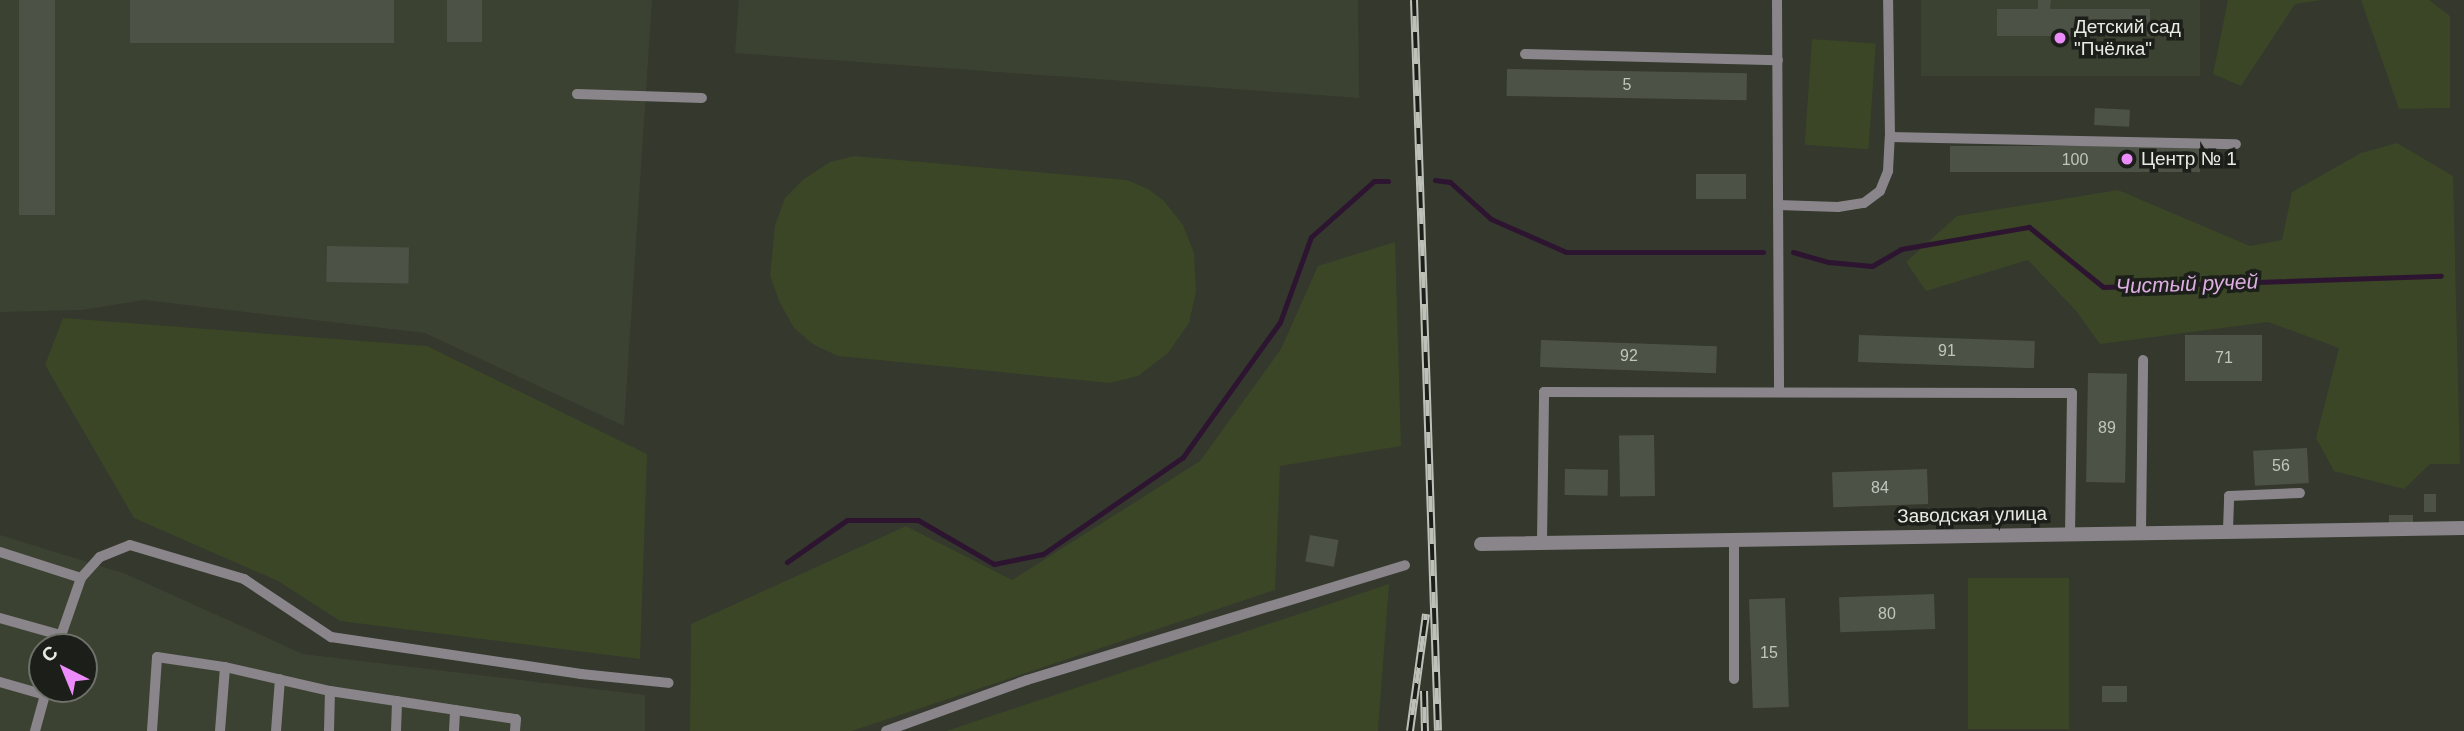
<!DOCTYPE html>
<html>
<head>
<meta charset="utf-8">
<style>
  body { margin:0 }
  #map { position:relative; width:2464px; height:731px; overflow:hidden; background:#34382d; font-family:Arial,sans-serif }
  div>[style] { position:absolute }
  .built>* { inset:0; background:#3c4232; transform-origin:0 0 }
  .green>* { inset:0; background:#3a4626; transform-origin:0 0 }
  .stream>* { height:5px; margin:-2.5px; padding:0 2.5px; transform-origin:2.5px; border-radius:2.5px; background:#2d1430 }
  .building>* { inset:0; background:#4d5246; transform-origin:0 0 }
  .service>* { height:10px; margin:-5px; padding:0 5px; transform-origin:5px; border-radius:5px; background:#89858a }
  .minor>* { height:14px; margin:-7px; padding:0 7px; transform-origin:7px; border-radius:7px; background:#89858a }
  .rail>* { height:8px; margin-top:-4px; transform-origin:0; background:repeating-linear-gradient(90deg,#1c1f19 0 16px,#bdc0b7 0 32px); box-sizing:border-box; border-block:2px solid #bdc0b7 }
  .dots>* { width:19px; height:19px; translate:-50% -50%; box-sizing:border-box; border:4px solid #1c1f19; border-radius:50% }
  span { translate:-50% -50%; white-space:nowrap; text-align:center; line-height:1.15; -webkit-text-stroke:7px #1c1f19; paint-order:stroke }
  .number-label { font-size:16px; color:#c1c5bc }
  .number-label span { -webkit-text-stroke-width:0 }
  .poi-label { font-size:19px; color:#e8ebe3 }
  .left { translate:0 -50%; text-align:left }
  .street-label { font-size:19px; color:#e8ebe3 }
  .water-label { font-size:21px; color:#ddade3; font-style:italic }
  .north { position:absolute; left:28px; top:633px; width:70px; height:70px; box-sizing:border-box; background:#1c1f19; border:2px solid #6e716a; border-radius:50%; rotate:317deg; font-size:19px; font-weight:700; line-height:28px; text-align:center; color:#e8ebe3 }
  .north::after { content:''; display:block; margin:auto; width:24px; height:32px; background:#ec8cfa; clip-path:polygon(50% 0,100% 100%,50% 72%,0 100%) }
</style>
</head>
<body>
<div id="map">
  <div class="built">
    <div style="clip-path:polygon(0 0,652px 0,624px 426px,425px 333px,144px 300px,82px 310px,0 312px)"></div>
    <div style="clip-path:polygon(739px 0,1358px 0,1359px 98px,735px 53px)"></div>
    <div style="left:1921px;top:0;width:279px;height:76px"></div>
    <div style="clip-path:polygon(evenodd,0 535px,126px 574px,303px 654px,645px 695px,645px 731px,0 731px,0 535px,42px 647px,84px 647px,84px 689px,42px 689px,42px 647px)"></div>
  </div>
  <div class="green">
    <div style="clip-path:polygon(2228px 0,2322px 0,2295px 4px,2241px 86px,2213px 74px)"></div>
    <div style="clip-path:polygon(2361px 0,2429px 0,2450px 16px,2450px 108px,2399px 109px)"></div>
    <div style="left:1812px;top:39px;width:64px;height:106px;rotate:4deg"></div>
    <div style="clip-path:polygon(2397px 143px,2453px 176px,2460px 464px,2430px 464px,2404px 489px,2334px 471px,2316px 438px,2339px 348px,2268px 322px,2100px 344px,2077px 312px,2028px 260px,1926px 291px,1906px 262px,1957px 216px,2118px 190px,2250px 246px,2282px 240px,2292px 192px,2361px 153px)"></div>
    <div style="clip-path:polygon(854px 156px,1127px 180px,1148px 189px,1164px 201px,1183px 225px,1194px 253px,1196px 292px,1189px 323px,1168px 353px,1138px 376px,1110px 383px,838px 356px,814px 345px,794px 328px,780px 303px,770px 276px,775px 225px,785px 198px,804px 179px,830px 162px)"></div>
    <div style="clip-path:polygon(1395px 242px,1401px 446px,1280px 466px,1275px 590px,852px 731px,690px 731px,691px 624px,906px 526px,1012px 580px,1200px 461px,1281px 349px,1318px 266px)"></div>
    <div style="clip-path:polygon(63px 318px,427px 346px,647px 454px,640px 659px,340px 621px,278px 581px,134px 518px,45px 365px)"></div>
    <div style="left:2069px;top:578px;width:151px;height:101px;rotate:90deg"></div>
    <div style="clip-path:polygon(1389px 584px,1378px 731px,946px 731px)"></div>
  </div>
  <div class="stream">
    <div style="left:1435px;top:180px;width:15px;rotate:8deg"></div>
    <div style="left:1450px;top:182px;width:55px;rotate:42.1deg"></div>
    <div style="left:1491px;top:219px;width:82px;rotate:23.7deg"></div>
    <div style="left:1566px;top:252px;width:197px"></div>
    <div style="left:1793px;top:252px;width:37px;rotate:16deg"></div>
    <div style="left:1829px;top:262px;width:43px;rotate:5.3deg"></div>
    <div style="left:1872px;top:266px;width:34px;rotate:-30deg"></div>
    <div style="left:1901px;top:249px;width:130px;rotate:-9.8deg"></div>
    <div style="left:2029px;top:227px;width:95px;rotate:39deg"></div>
    <div style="left:2103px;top:287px;width:338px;rotate:-1.9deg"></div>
    <div style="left:787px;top:562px;width:73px;rotate:-35deg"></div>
    <div style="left:847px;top:520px;width:71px"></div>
    <div style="left:918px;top:520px;width:88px;rotate:30.1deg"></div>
    <div style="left:994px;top:564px;width:50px;rotate:-11.5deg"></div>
    <div style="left:1043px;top:554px;width:170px;rotate:-34.7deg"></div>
    <div style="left:1183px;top:457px;width:166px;rotate:-54.3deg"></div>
    <div style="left:1280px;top:322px;width:90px;rotate:-70deg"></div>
    <div style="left:1311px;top:237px;width:84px;rotate:-41.6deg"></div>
    <div style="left:1374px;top:181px;width:14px"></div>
  </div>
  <div class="building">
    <div style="left:19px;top:0;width:36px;height:215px"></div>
    <div style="left:130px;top:0;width:264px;height:43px"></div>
    <div style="left:447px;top:0;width:35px;height:42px"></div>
    <div style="clip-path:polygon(2038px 0,2051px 0,2050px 9px,2150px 9px,2150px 36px,1997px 36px,1997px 9px,2038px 9px)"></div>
    <div style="left:1507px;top:69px;width:240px;height:27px;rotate:1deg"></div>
    <div style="left:2095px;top:108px;width:35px;height:17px;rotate:3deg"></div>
    <div style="left:1950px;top:146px;width:250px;height:26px"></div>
    <div style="left:1696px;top:174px;width:50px;height:25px"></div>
    <div style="left:327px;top:246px;width:82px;height:36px;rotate:1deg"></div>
    <div style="left:1859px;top:335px;width:176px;height:27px;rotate:2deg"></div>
    <div style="left:2185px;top:335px;width:77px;height:46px"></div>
    <div style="left:1541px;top:340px;width:176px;height:27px;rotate:2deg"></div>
    <div style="left:2088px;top:373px;width:39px;height:109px;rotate:1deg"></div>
    <div style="left:1654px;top:435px;width:61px;height:35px;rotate:89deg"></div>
    <div style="left:2307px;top:448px;width:35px;height:54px;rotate:87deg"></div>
    <div style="left:1565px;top:469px;width:43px;height:26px;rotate:1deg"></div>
    <div style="left:1927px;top:469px;width:35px;height:95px;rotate:88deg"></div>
    <div style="left:2424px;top:494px;width:12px;height:18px"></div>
    <div style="left:2413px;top:515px;width:10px;height:24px;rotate:90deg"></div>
    <div style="left:1310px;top:535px;width:29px;height:27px;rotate:10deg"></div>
    <div style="left:1934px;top:594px;width:35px;height:95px;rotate:88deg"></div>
    <div style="left:1785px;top:598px;width:109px;height:36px;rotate:88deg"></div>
    <div style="left:2127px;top:686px;width:16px;height:25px;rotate:90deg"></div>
  </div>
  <div class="service">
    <div style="left:1777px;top:0;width:392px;rotate:89.7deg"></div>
    <div style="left:1525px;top:54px;width:253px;rotate:1.4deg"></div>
    <div style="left:577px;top:94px;width:125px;rotate:1.8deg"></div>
    <div style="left:1890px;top:137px;width:346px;rotate:1.2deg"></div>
    <div style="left:1778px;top:205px;width:60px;rotate:1.9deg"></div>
    <div style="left:1838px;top:207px;width:26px;rotate:-9deg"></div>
    <div style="left:1864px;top:203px;width:20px;rotate:-37deg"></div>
    <div style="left:1880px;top:191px;width:22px;rotate:-68deg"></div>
    <div style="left:1888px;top:171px;width:34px;rotate:-87deg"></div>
    <div style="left:1890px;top:137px;width:137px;rotate:-90.8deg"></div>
    <div style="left:2228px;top:530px;width:34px;rotate:-88deg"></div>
    <div style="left:2229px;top:496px;width:71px;rotate:-2.4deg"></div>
    <div style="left:2141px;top:532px;width:172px;rotate:-89.3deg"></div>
    <div style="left:1542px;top:542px;width:150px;rotate:-89.2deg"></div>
    <div style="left:1544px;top:392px;width:528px;rotate:0.11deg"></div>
    <div style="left:2072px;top:393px;width:140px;rotate:90.8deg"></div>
    <div style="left:0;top:552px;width:85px;rotate:17.8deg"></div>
    <div style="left:0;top:618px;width:62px;rotate:15.8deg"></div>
    <div style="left:57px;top:647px;width:73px;rotate:-70.8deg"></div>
    <div style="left:81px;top:578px;width:28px;rotate:-48deg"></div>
    <div style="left:100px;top:557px;width:32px;rotate:-22deg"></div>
    <div style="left:130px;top:545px;width:119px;rotate:16.6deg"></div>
    <div style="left:244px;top:579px;width:105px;rotate:33.7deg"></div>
    <div style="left:331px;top:637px;width:253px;rotate:8.4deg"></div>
    <div style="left:581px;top:674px;width:88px;rotate:5.8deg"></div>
    <div style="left:1734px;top:679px;width:140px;rotate:-90deg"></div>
    <div style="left:0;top:682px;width:47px;rotate:16.1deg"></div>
    <div style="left:35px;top:731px;width:41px;rotate:-74.6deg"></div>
    <div style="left:152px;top:731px;width:74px;rotate:-86.1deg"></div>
    <div style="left:157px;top:657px;width:69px;rotate:8.4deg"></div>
    <div style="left:225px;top:667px;width:108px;rotate:12.9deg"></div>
    <div style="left:330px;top:691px;width:188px;rotate:8.6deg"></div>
    <div style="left:516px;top:719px;width:12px;rotate:95deg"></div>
    <div style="left:220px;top:731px;width:64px;rotate:-85.5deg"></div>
    <div style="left:276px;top:731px;width:52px;rotate:-85.6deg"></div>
    <div style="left:329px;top:731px;width:40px;rotate:-88.6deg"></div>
    <div style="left:396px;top:731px;width:30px;rotate:-88deg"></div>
    <div style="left:454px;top:731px;width:21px;rotate:-87deg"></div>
    <div style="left:886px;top:731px;width:150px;rotate:-19.9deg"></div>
    <div style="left:1027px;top:680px;width:395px;rotate:-16.9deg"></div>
  </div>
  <div class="minor">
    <div style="left:1481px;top:544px;width:983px;rotate:-0.93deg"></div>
  </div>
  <div class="rail">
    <div style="left:1414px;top:0;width:731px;rotate:88.12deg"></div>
    <div style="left:1424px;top:691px;width:40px;rotate:88.6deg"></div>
    <div style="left:1410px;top:731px;width:118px;rotate:-82.2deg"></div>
  </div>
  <div class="dots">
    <div style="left:2060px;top:38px;background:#ec8cfa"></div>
    <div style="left:2127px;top:159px;background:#ec8cfa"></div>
  </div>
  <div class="number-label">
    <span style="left:1627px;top:85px">5</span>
    <span style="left:2075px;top:160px">100</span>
    <span style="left:1947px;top:351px">91</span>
    <span style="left:1629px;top:356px">92</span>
    <span style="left:2224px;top:358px">71</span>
    <span style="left:2107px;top:428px">89</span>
    <span style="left:2281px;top:466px">56</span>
    <span style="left:1880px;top:488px">84</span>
    <span style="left:1887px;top:614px">80</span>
    <span style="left:1769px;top:653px">15</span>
  </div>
  <div class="poi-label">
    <span class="left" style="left:2074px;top:38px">Детский сад<br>"Пчёлка"</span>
    <span class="left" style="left:2141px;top:159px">Центр № 1</span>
  </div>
  <div class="street-label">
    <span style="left:1972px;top:515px;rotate:-1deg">Заводская улица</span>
  </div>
  <div class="water-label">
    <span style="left:2187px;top:284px;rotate:-2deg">Чистый ручей</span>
  </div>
  <div class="north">С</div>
</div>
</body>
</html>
